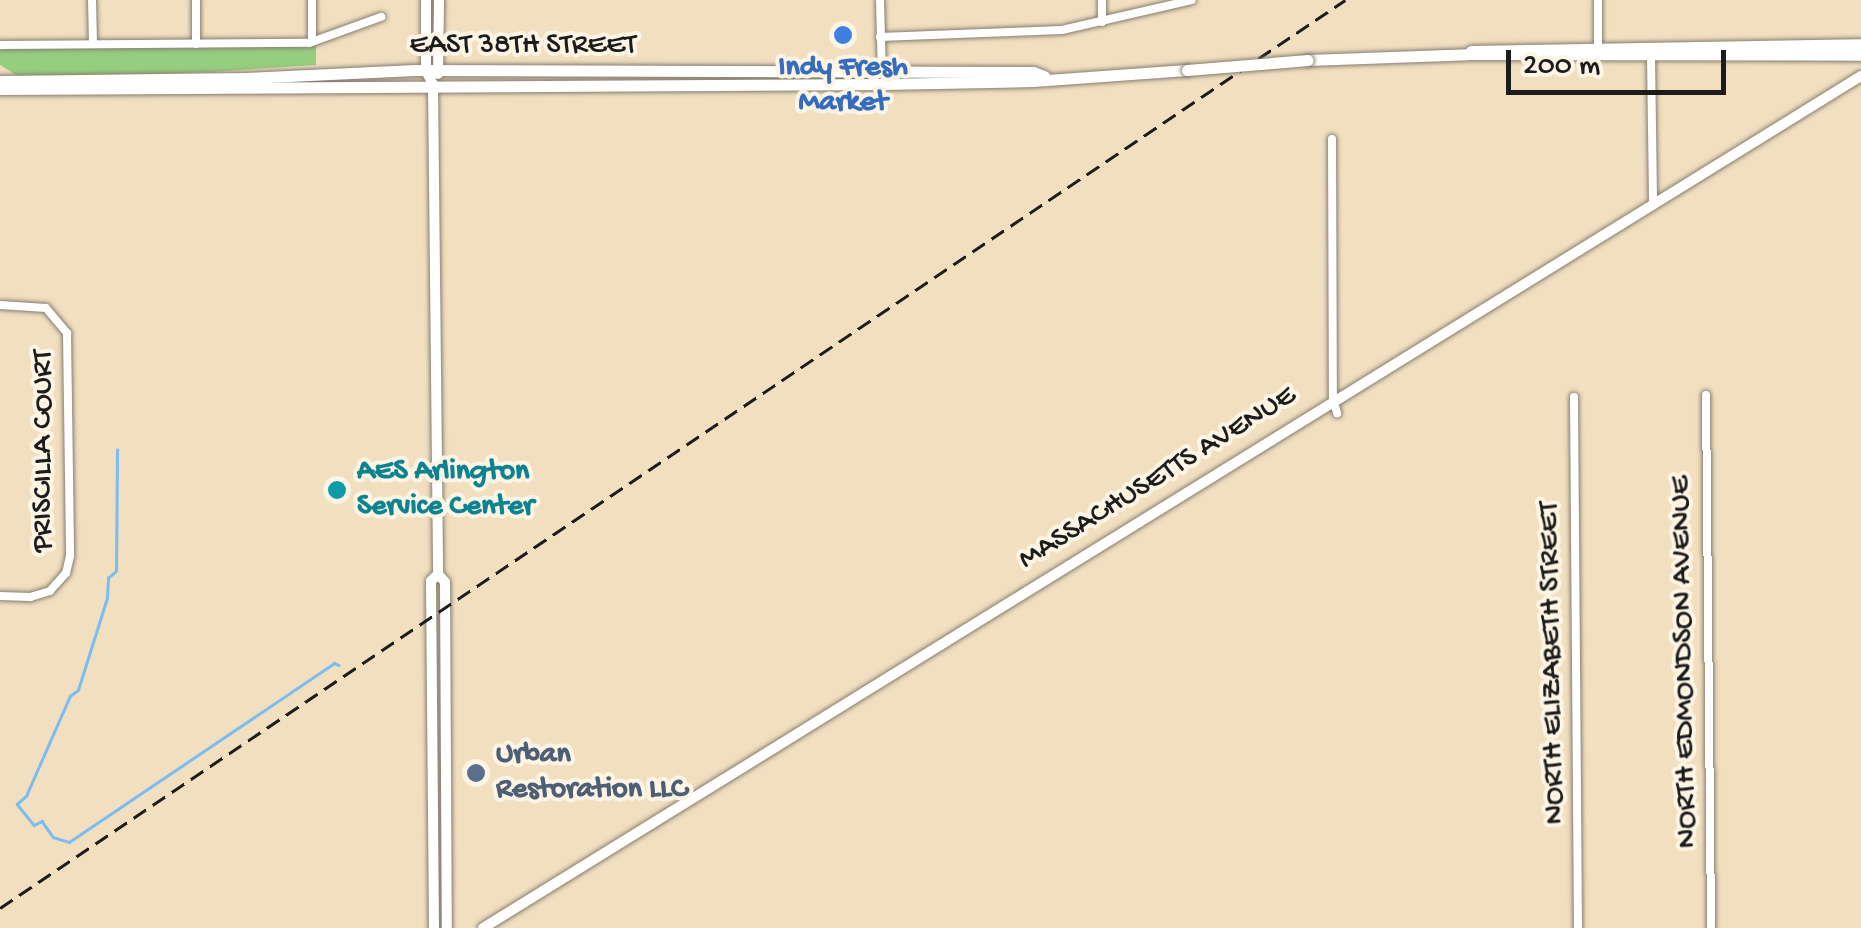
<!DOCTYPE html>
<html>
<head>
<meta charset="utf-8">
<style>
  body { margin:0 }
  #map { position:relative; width:1861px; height:928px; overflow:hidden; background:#f1dfc0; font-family:"Gochi Hand",sans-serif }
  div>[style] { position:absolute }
  .green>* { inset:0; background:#96ce80 }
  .stream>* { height:2.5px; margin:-1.25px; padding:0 1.25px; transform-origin:1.25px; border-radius:1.25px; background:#7bbdf0 }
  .roads { filter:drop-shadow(0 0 2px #867e6e) drop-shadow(0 0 2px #867e6e) }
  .street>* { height:8px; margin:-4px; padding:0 4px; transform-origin:4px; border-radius:4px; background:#fff }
  .secondary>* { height:10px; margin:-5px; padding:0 5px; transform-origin:5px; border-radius:5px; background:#fff }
  .primary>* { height:11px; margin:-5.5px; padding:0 5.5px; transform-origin:5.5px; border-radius:5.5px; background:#fff }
  .rail>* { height:2.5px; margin-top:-1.25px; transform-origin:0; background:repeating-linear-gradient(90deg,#1c1c1c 0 15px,transparent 0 23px) }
  .bridges { filter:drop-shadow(0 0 2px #867e6e) drop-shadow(0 0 2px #867e6e) }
  .primary-bridge>* { height:11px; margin:-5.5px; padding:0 5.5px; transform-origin:5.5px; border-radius:5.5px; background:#fff }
  .dots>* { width:28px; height:28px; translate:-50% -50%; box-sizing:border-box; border:5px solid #fcf5e5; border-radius:50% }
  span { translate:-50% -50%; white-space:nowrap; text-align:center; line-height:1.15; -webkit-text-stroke:8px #fcf5e5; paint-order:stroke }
  .street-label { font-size:30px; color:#1c1c1c }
  .shop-label { font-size:30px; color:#366cbe; font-weight:700 }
  .culture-label { font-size:30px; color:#0d838f; font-weight:700 }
  .left { translate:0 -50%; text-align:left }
  .service-label { font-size:30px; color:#4e5e75; font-weight:700 }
  .scale { position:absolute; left:1506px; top:50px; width:220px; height:45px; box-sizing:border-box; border:5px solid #1c1c1c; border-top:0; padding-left:12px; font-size:30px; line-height:35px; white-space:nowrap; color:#1c1c1c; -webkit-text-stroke:8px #fcf5e5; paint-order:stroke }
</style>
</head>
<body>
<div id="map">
  <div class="green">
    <div style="clip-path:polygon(316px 45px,316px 65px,210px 72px,21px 78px,0 65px,0 50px,16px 49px)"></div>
  </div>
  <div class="stream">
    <div style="left:18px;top:803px;width:11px;rotate:-41deg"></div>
    <div style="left:26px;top:796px;width:109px;rotate:-66.3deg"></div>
    <div style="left:70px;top:696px;width:10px;rotate:-37deg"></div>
    <div style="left:78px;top:690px;width:96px;rotate:-72.5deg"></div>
    <div style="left:107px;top:598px;width:20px;rotate:-87deg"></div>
    <div style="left:108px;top:578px;width:11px;rotate:-41deg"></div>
    <div style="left:116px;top:571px;width:121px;rotate:-89.5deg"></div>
    <div style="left:17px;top:804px;width:27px;rotate:51deg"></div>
    <div style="left:34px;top:825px;width:9px;rotate:-27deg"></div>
    <div style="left:42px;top:821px;width:19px;rotate:55deg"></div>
    <div style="left:53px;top:837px;width:17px;rotate:17deg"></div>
    <div style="left:69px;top:842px;width:320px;rotate:-34deg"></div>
    <div style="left:334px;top:663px;width:5px;rotate:22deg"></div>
  </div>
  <div class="roads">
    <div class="street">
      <div style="left:92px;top:0;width:44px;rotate:88.7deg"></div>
      <div style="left:196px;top:0;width:44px;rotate:90deg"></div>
      <div style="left:312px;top:0;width:42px;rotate:90deg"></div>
      <div style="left:880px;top:0;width:74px;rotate:88.5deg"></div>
      <div style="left:1102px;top:0;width:22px;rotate:90deg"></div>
      <div style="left:1598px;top:0;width:48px;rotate:90deg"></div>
      <div style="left:880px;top:37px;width:182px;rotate:-2.2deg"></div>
      <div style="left:1062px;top:30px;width:133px;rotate:-13deg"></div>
      <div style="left:0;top:45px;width:309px;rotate:-0.4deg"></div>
      <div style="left:309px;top:43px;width:77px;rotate:-19.9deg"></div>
      <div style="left:1651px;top:56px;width:148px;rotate:89.2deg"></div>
      <div style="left:1332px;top:139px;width:260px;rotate:89.8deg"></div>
      <div style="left:1333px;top:399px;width:15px;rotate:74deg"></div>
      <div style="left:0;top:305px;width:46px;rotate:3.7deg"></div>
      <div style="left:46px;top:308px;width:33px;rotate:50deg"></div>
      <div style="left:67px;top:333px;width:223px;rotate:89.2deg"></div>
      <div style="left:70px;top:556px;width:17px;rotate:103deg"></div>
      <div style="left:66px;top:573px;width:24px;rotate:132deg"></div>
      <div style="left:50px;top:591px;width:21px;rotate:163deg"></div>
      <div style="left:30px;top:597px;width:30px;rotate:-178deg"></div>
      <div style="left:1706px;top:395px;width:533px;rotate:89.46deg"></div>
      <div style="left:1574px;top:397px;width:531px;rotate:89.57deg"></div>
    </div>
    <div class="secondary">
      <div style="left:426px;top:0;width:71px;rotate:90deg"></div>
      <div style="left:426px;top:71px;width:15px;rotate:62deg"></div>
      <div style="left:433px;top:84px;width:490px;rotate:89.4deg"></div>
      <div style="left:438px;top:574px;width:11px;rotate:49deg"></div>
      <div style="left:445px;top:582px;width:346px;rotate:89.7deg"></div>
      <div style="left:438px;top:74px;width:74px;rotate:-89.2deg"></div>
      <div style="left:434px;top:928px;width:347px;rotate:-90.5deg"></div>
      <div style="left:431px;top:581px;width:10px;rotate:-45deg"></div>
      <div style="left:483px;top:928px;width:1620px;rotate:-31.73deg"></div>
    </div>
    <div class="primary">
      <div style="left:1471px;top:51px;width:390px;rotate:-1deg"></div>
      <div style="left:1308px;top:60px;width:160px;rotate:-2.1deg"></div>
      <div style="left:1468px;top:54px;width:393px;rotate:0.1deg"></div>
      <div style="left:0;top:81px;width:246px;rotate:-0.7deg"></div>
      <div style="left:246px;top:78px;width:169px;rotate:-2.7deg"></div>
      <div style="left:415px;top:70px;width:618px;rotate:0.19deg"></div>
      <div style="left:1033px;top:72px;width:12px;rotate:20deg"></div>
      <div style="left:0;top:89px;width:883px;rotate:-0.32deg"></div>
      <div style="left:883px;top:84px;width:150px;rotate:-1.1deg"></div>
      <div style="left:1033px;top:81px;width:154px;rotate:-4.1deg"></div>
    </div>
  </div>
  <div class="rail">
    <div style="left:0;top:908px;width:1623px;rotate:-34.02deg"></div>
  </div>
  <div class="bridges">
    <div class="primary-bridge">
      <div style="left:1187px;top:70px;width:121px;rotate:-4.7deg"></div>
    </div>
  </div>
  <div class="dots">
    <div style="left:843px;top:35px;background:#3f7fe0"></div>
    <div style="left:337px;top:490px;background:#0f9aa8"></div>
    <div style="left:476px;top:773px;background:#5c6f8a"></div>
  </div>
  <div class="street-label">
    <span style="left:523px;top:47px">EAST 38TH STREET</span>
    <span style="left:45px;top:451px;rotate:-90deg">PRISCILLA COURT</span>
    <span style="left:1158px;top:479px;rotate:-32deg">MASSACHUSETTS AVENUE</span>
    <span style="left:1686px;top:662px;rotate:-91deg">NORTH EDMONDSON AVENUE</span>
    <span style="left:1554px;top:663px;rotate:-91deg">NORTH ELIZABETH STREET</span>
  </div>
  <div class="shop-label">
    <span style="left:843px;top:86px">Indy Fresh<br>Market</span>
  </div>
  <div class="culture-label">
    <span class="left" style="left:357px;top:490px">AES Arlington<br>Service Center</span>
  </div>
  <div class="service-label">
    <span class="left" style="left:496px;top:773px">Urban<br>Restoration LLC</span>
  </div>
  <div class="scale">200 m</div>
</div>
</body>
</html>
